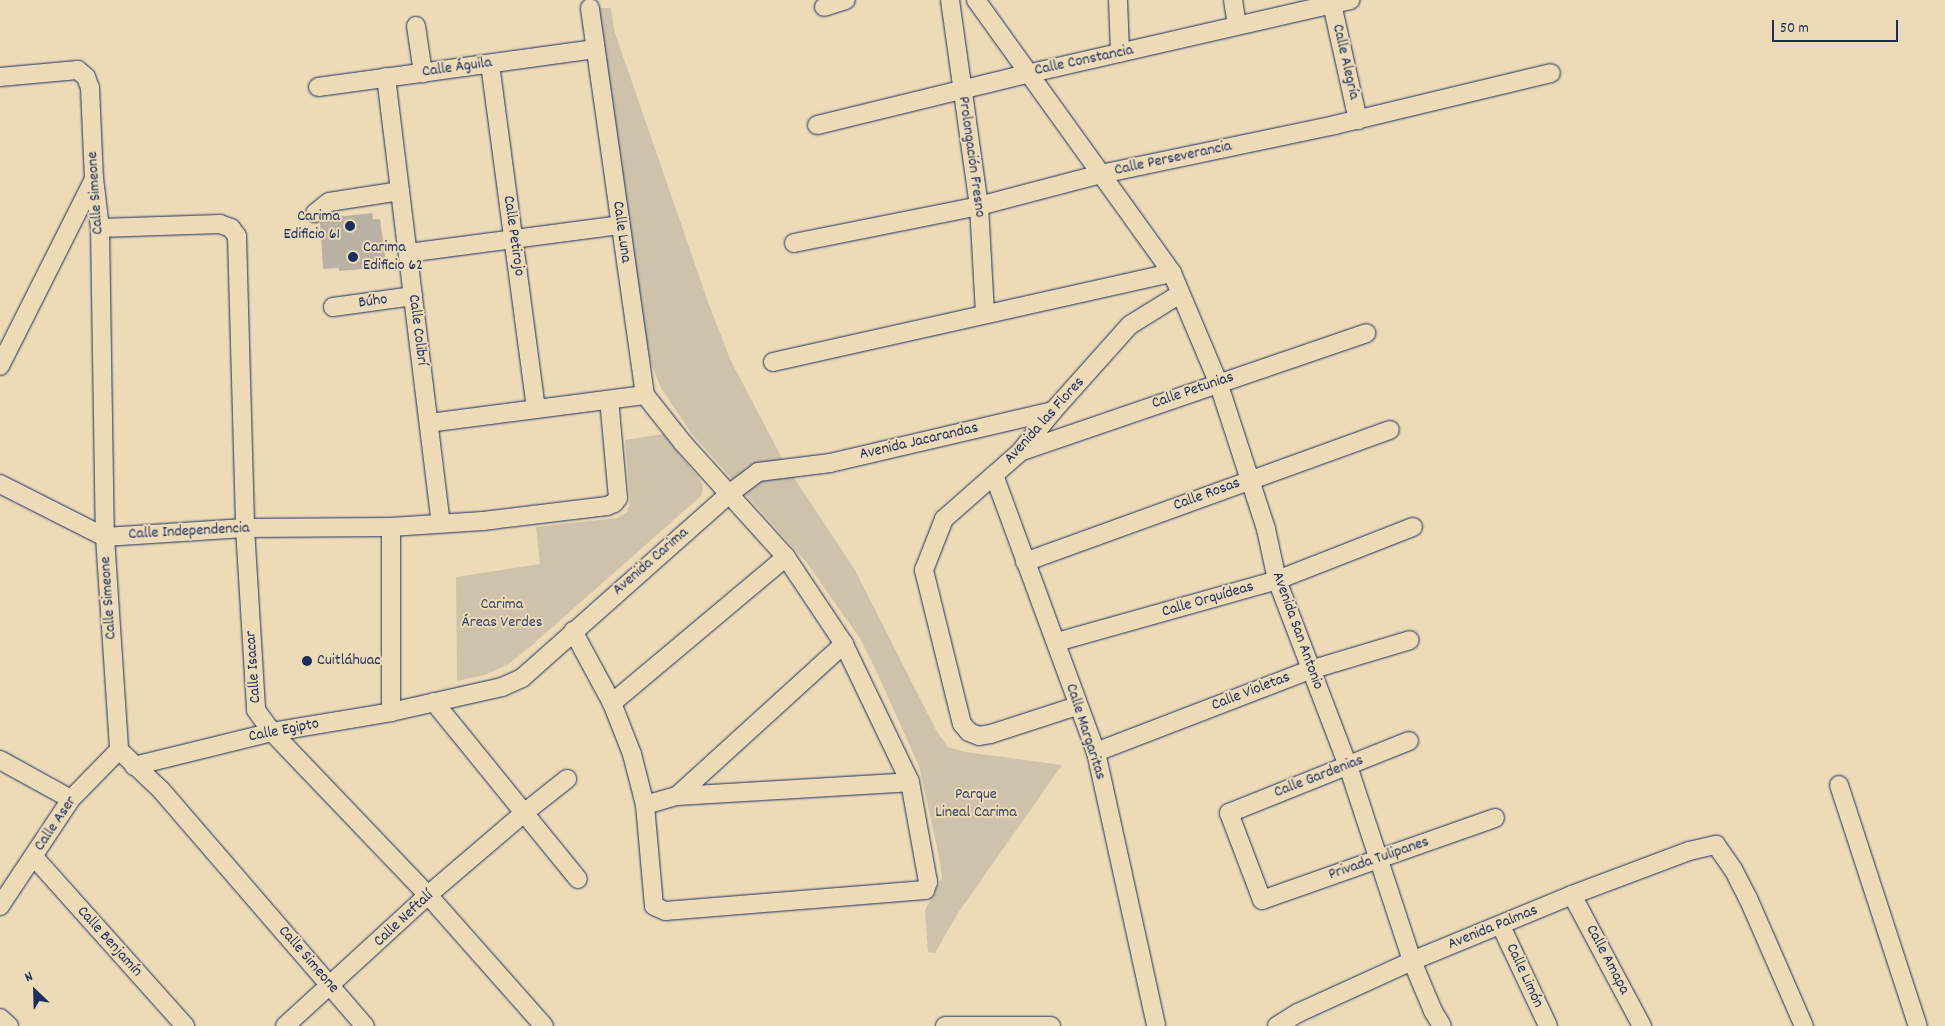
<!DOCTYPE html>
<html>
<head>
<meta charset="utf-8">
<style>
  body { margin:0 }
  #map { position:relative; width:1945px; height:1026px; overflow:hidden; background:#eddbb8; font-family:Dekko,sans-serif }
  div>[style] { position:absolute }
  .green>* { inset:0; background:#cfc2ab }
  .building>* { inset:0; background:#b9b1a2 }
  .roads { filter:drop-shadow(0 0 1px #1b2f5e) drop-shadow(0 0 1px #1b2f5e) }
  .minor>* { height:18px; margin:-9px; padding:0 9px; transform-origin:9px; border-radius:9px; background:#eddbb8 }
  .dots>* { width:14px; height:14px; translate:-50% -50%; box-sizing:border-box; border:2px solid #eddbb8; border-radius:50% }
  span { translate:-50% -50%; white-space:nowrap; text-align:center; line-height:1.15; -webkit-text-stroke:4px #eddbb8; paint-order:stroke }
  .street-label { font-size:16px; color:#1b2f5e }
  .poi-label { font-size:16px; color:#1b2f5e }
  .right { translate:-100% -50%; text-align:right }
  .left { translate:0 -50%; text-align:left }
  .park-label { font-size:16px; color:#36456a }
  .north { position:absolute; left:10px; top:966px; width:50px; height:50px; -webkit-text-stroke:4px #eddbb8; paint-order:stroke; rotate:336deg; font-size:14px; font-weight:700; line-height:20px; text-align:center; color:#1b2f5e }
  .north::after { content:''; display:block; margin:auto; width:18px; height:22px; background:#1b2f5e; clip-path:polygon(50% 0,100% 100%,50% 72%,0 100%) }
  .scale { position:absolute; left:1772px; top:20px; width:126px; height:22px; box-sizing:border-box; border:2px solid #1b2f5e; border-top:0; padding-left:6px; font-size:15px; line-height:18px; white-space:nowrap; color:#1b2f5e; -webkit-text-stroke:4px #eddbb8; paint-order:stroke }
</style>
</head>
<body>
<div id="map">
  <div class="green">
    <div style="clip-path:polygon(597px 8px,611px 8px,614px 30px,708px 302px,730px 359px,785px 464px,855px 570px,936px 730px,948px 747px,965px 752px,1062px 765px,958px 913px,935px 953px,928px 952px,925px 910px,942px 878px,939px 856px,919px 766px,879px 677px,861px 640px,807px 563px,691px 433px,661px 388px,652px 366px,641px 318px,611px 88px)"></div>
    <div style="clip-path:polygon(663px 434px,701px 481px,703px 488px,701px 496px,531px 646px,507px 665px,485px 675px,457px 681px,456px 577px,540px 564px,536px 527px,617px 518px,627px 512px,630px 503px,625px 440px)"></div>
  </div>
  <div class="building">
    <div style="clip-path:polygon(372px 213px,373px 219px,380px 219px,386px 263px,373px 264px,374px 268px,339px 271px,339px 268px,323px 269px,320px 222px,327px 221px,327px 218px)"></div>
  </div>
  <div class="roads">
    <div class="minor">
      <div style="left:950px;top:0;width:208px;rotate:82deg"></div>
      <div style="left:979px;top:206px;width:108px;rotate:86.8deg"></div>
      <div style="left:976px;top:0;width:336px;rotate:54.3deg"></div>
      <div style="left:1172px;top:273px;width:118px;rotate:67.1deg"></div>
      <div style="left:1218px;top:382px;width:155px;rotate:71.9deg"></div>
      <div style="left:1266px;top:529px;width:52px;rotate:77.8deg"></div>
      <div style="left:1277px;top:580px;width:199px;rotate:69.1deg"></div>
      <div style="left:1348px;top:766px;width:205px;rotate:71.8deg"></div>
      <div style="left:1412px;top:961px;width:54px;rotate:67.2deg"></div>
      <div style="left:1433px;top:1011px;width:17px;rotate:59deg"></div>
      <div style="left:1118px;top:0;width:53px;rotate:87.8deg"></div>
      <div style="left:1233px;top:0;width:25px;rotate:81deg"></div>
      <div style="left:1332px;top:4px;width:119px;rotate:77.4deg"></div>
      <div style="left:824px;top:7px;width:23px;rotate:-18deg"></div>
      <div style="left:416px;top:26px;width:48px;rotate:81.5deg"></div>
      <div style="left:490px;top:64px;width:348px;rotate:82.4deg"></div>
      <div style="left:0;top:77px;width:78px;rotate:-5.1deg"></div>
      <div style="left:78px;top:70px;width:11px;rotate:41deg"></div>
      <div style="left:86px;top:77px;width:12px;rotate:70deg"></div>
      <div style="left:90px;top:88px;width:90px;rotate:87.5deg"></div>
      <div style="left:94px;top:178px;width:50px;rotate:83.2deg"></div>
      <div style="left:100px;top:228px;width:309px;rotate:89.1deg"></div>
      <div style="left:105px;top:537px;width:213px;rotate:86.2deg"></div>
      <div style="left:119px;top:750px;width:58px;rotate:43.6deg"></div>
      <div style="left:161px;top:790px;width:312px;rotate:49.2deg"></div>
      <div style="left:386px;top:77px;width:449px;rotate:83deg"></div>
      <div style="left:318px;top:87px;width:280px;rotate:-7.8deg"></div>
      <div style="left:817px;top:125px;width:216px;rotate:-13.7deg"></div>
      <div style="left:1027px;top:74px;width:332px;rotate:-12.9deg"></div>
      <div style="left:315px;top:213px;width:18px;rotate:-38deg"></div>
      <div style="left:329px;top:202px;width:72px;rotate:-8.8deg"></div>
      <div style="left:100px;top:228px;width:120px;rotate:-1.9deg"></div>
      <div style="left:220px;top:224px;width:12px;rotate:20deg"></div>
      <div style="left:231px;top:228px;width:10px;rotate:53deg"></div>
      <div style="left:237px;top:236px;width:292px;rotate:88.4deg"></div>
      <div style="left:245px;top:528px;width:182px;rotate:86.5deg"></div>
      <div style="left:256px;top:710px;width:27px;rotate:54deg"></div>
      <div style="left:272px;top:732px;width:226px;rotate:46.3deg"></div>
      <div style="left:428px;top:895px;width:175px;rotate:48.5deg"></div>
      <div style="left:794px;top:243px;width:189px;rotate:-11.3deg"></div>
      <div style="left:979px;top:206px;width:126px;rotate:-14.7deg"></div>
      <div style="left:1101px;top:174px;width:239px;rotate:-11.8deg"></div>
      <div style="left:1335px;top:125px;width:222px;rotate:-13.5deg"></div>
      <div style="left:408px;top:253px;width:214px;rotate:-7.5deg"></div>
      <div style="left:333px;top:307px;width:81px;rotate:-7.8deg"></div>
      <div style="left:773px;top:362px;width:409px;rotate:-12.6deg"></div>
      <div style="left:0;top:366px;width:209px;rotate:-63.3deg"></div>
      <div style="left:429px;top:423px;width:218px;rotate:-7.4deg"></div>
      <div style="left:1022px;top:451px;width:364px;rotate:-18.9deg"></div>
      <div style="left:994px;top:475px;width:295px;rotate:69.8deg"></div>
      <div style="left:1096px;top:752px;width:280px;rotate:77.6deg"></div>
      <div style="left:0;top:484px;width:118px;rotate:26.8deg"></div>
      <div style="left:105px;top:537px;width:140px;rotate:-3.7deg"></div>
      <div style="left:245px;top:528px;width:146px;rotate:-0.4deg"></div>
      <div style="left:391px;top:527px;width:92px;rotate:-3.7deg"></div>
      <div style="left:483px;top:521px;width:125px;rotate:-6.9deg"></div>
      <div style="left:607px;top:506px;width:8px;rotate:-23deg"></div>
      <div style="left:614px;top:503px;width:6px;rotate:-51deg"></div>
      <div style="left:618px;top:498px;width:98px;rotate:-95.2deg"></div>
      <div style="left:391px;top:527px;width:185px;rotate:90deg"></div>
      <div style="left:1025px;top:562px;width:388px;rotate:-19.9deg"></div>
      <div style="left:573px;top:631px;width:82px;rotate:61.6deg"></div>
      <div style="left:612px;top:703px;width:55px;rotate:68.6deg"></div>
      <div style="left:632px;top:754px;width:53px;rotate:75.7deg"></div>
      <div style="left:645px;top:805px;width:101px;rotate:84.9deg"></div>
      <div style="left:654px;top:906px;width:12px;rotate:24deg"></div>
      <div style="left:665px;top:911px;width:261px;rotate:-4.6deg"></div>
      <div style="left:925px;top:890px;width:9px;rotate:-69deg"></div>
      <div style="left:928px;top:882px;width:102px;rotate:-100.2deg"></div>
      <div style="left:910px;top:782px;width:153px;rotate:-115.6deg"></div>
      <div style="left:844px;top:644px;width:105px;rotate:-123.7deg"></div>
      <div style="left:786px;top:557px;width:154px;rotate:-132.1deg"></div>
      <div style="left:683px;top:443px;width:61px;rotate:-128.4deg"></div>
      <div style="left:645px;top:395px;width:391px;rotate:-98.1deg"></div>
      <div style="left:1057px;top:642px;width:229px;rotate:-15.7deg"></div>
      <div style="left:1277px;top:580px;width:146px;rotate:-21.3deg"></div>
      <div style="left:434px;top:702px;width:228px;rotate:50.9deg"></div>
      <div style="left:612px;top:703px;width:227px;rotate:-40deg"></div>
      <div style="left:1077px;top:706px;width:90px;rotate:162deg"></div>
      <div style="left:991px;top:734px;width:12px;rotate:171deg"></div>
      <div style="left:979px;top:736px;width:11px;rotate:-158deg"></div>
      <div style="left:969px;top:732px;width:11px;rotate:-131deg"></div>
      <div style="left:962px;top:724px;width:159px;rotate:-103.9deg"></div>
      <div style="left:924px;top:570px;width:55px;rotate:-68.6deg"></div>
      <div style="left:944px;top:519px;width:103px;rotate:-41.4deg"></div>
      <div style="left:1021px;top:451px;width:51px;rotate:-51.3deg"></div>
      <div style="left:1053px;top:411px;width:115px;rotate:-48.2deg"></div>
      <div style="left:1130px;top:325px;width:59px;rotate:-31.8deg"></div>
      <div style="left:1409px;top:741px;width:194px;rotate:158.2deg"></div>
      <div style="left:1229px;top:813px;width:93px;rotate:69.2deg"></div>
      <div style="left:1262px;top:900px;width:247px;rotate:-19.4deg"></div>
      <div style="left:1096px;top:752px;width:229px;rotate:-21deg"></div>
      <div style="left:1310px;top:670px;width:104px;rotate:-16.7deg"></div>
      <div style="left:0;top:760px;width:81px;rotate:28.8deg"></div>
      <div style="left:134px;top:766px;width:142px;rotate:-13.8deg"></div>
      <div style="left:272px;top:732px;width:121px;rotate:-9.5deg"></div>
      <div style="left:391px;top:712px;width:114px;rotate:-12.7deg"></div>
      <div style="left:502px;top:687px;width:22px;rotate:-24deg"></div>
      <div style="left:522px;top:678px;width:277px;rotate:-41.6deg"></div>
      <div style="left:729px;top:494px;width:36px;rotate:-37deg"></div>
      <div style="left:758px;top:472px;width:73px;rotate:-7.1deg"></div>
      <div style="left:830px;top:463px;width:229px;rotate:-13.1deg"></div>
      <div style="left:1839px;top:785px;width:254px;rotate:71.9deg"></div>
      <div style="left:677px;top:796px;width:233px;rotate:-3.4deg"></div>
      <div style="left:645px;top:805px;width:33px;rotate:-16deg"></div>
      <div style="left:677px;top:796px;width:226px;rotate:-42.3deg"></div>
      <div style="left:34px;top:857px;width:227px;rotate:48.2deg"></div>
      <div style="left:1572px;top:895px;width:149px;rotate:61.9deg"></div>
      <div style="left:0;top:906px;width:128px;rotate:-56.4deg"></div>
      <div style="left:71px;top:799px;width:69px;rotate:-45.6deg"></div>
      <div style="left:1501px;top:926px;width:110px;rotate:64.8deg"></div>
      <div style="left:0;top:1018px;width:12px;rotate:42deg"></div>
      <div style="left:285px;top:1026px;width:194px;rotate:-42.5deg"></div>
      <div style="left:428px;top:895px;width:126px;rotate:-40.5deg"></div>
      <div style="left:524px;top:813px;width:55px;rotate:-38.3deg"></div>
      <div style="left:945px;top:1026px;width:106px"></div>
      <div style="left:1277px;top:1026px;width:25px;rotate:-32deg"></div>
      <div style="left:1298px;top:1013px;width:125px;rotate:-24.5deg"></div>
      <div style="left:1412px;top:961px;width:173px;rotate:-22.4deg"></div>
      <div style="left:1572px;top:895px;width:125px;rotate:-20.6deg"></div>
      <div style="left:1689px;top:851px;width:28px;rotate:-13deg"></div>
      <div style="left:1716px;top:845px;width:29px;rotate:55deg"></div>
      <div style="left:1733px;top:869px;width:33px;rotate:63deg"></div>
      <div style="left:1748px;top:898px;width:140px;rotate:66.4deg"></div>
    </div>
  </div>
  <div class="dots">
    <div style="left:350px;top:226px;background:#1b2f5e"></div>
    <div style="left:353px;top:257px;background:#1b2f5e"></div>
    <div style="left:307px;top:661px;background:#1b2f5e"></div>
  </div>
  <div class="street-label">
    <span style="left:1084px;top:61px;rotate:-12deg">Calle Constancia</span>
    <span style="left:1345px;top:62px;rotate:77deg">Calle Alegría</span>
    <span style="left:457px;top:68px;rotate:-8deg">Calle Águila</span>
    <span style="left:971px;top:157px;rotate:82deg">Prolongación Fresno</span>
    <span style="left:1173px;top:159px;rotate:-12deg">Calle Perseverancia</span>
    <span style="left:96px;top:193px;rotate:-94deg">Calle Simeone</span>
    <span style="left:621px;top:232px;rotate:82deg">Calle Luna</span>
    <span style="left:513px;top:236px;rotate:82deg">Calle Petirojo</span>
    <span style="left:373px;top:302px;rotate:-8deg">Búho</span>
    <span style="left:417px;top:330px;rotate:83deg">Calle Colibrí</span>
    <span style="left:1193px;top:391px;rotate:-19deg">Calle Petunias</span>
    <span style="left:1045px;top:421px;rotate:-48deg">Avenida las Flores</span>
    <span style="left:919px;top:442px;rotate:-13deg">Avenida Jacarandas</span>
    <span style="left:1207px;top:495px;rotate:-20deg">Calle Rosas</span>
    <span style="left:189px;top:532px;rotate:-3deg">Calle Independencia</span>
    <span style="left:651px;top:562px;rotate:-41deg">Avenida Carima</span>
    <span style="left:109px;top:598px;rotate:-94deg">Calle Simeone</span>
    <span style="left:1208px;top:600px;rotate:-16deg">Calle Orquídeas</span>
    <span style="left:1297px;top:631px;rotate:70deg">Avenida San Antonio</span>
    <span style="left:254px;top:667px;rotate:-94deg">Calle Isacar</span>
    <span style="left:1251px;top:692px;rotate:-21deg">Calle Violetas</span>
    <span style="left:284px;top:731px;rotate:-11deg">Calle Egipto</span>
    <span style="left:1085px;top:732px;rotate:72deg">Calle Margaritas</span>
    <span style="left:1319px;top:777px;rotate:-21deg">Calle Gardenias</span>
    <span style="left:56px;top:824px;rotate:-56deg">Calle Aser</span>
    <span style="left:1379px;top:859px;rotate:-19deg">Privada Tulipanes</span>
    <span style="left:404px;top:919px;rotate:-43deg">Calle Neftalí</span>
    <span style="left:1493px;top:928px;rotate:-22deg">Avenida Palmas</span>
    <span style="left:109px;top:942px;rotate:48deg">Calle Benjamín</span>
    <span style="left:308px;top:960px;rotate:49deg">Calle Simeone</span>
    <span style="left:1607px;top:960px;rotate:62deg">Calle Amapa</span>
    <span style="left:1524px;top:976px;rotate:65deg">Calle Limón</span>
  </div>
  <div class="poi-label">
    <span class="right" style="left:340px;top:226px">Carima<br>Edificio 61</span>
    <span class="left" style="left:363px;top:257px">Carima<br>Edificio 62</span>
    <span class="left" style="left:317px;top:661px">Cuitláhuac</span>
  </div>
  <div class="park-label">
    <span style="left:502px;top:614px">Carima<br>Áreas Verdes</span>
    <span style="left:976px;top:804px">Parque<br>Lineal Carima</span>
  </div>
  <div class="north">N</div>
  <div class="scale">50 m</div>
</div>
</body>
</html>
